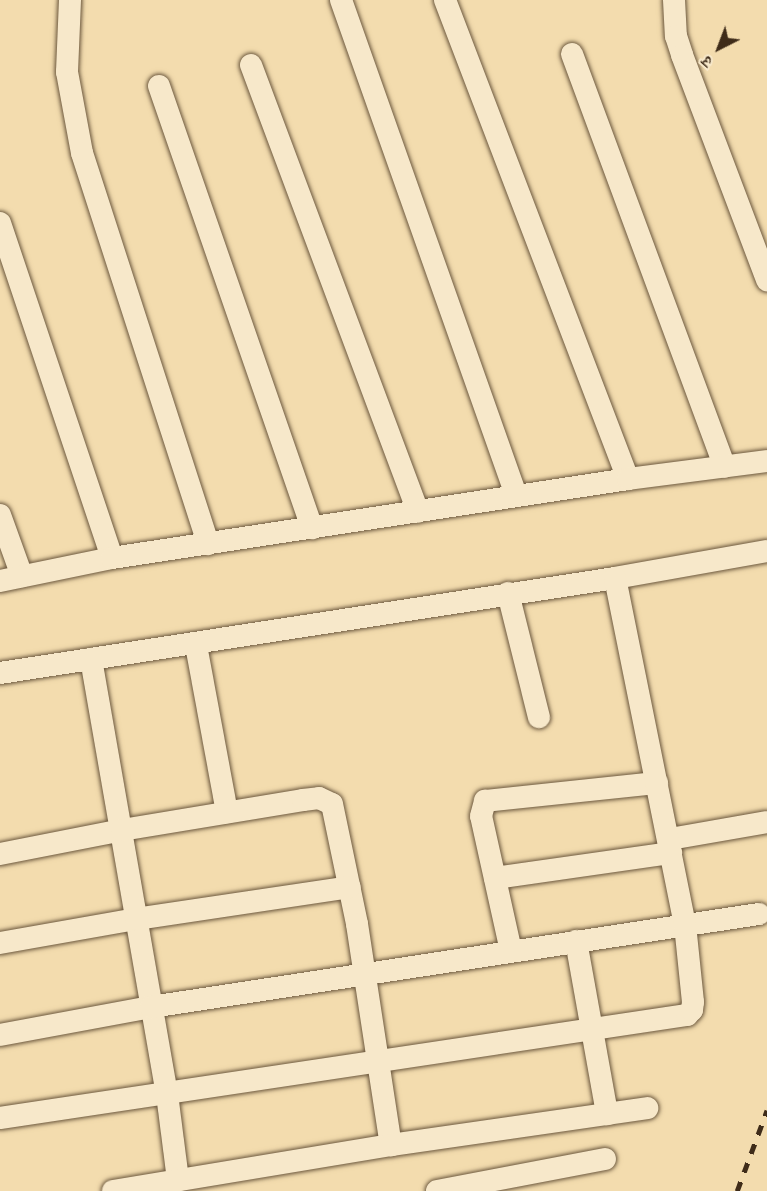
<!DOCTYPE html>
<html>
<head>
<meta charset="utf-8">
<style>
  body { margin:0 }
  #map { position:relative; width:767px; height:1191px; overflow:hidden; background:#f3dcae; font-family:Cardo,"Noto Serif Devanagari",serif }
  div>[style] { position:absolute }
  .roads { filter:drop-shadow(0 0 2px #6c583e) drop-shadow(0 0 2px #6c583e) }
  .minor>* { height:22px; margin:-11px; padding:0 11px; transform-origin:11px; border-radius:11px; background:#f7e8ca }
  .rail>* { height:4.5px; margin-top:-2.25px; transform-origin:0; background:repeating-linear-gradient(90deg,#3f2c19 0 10px,transparent 0 20px) }
  span { translate:-50% -50%; white-space:nowrap; text-align:center; line-height:1.15; -webkit-text-stroke:4.5px #f7e8ca; paint-order:stroke }
  .north { position:absolute; left:689px; top:18px; width:60px; height:60px; -webkit-text-stroke:4px #f7e8ca; paint-order:stroke; rotate:222deg; font-size:16px; font-weight:700; line-height:24px; text-align:center; color:#3f2c19 }
  .north::after { content:''; display:block; margin:auto; width:21px; height:27px; background:#3f2c19; clip-path:polygon(50% 0,100% 100%,50% 72%,0 100%) }
</style>
</head>
<body>
<div id="map">
  <div class="roads">
    <div class="minor">
      <div style="left:70px;top:0;width:72px;rotate:92.4deg"></div>
      <div style="left:67px;top:72px;width:82px;rotate:79.5deg"></div>
      <div style="left:82px;top:153px;width:411px;rotate:72.1deg"></div>
      <div style="left:341px;top:0;width:525px;rotate:70.53deg"></div>
      <div style="left:445px;top:0;width:513px;rotate:69.09deg"></div>
      <div style="left:674px;top:0;width:36px;rotate:87deg"></div>
      <div style="left:676px;top:36px;width:20px;rotate:72deg"></div>
      <div style="left:682px;top:55px;width:241px;rotate:69.3deg"></div>
      <div style="left:572px;top:54px;width:440px;rotate:69.7deg"></div>
      <div style="left:251px;top:65px;width:477px;rotate:69.5deg"></div>
      <div style="left:159px;top:86px;width:468px;rotate:70.9deg"></div>
      <div style="left:0;top:223px;width:353px;rotate:71.5deg"></div>
      <div style="left:0;top:515px;width:65px;rotate:70.2deg"></div>
      <div style="left:0;top:581px;width:114px;rotate:-11.6deg"></div>
      <div style="left:112px;top:558px;width:522px;rotate:-8.7deg"></div>
      <div style="left:628px;top:479px;width:140px;rotate:-7.4deg"></div>
      <div style="left:508px;top:593px;width:128px;rotate:76deg"></div>
      <div style="left:196px;top:645px;width:170px;rotate:79.5deg"></div>
      <div style="left:91px;top:659px;width:442px;rotate:80.1deg"></div>
      <div style="left:167px;top:1094px;width:87px;rotate:82.7deg"></div>
      <div style="left:0;top:673px;width:622px;rotate:-8.78deg"></div>
      <div style="left:615px;top:578px;width:154px;rotate:-10.1deg"></div>
      <div style="left:670px;top:839px;width:98px;rotate:-9.9deg"></div>
      <div style="left:0;top:854px;width:124px;rotate:-11.1deg"></div>
      <div style="left:122px;top:830px;width:183px;rotate:-9.4deg"></div>
      <div style="left:303px;top:800px;width:16px;rotate:-7deg"></div>
      <div style="left:319px;top:798px;width:14px;rotate:25deg"></div>
      <div style="left:332px;top:804px;width:123px;rotate:78.2deg"></div>
      <div style="left:357px;top:924px;width:224px;rotate:81.3deg"></div>
      <div style="left:495px;top:878px;width:178px;rotate:-8.1deg"></div>
      <div style="left:576px;top:941px;width:176px;rotate:79.8deg"></div>
      <div style="left:0;top:943px;width:138px;rotate:-10deg"></div>
      <div style="left:136px;top:919px;width:216px;rotate:-8.5deg"></div>
      <div style="left:511px;top:951px;width:138px;rotate:-102.5deg"></div>
      <div style="left:481px;top:816px;width:16px;rotate:-75deg"></div>
      <div style="left:485px;top:801px;width:173px;rotate:-6deg"></div>
      <div style="left:0;top:1035px;width:154px;rotate:-10.5deg"></div>
      <div style="left:151px;top:1007px;width:615px;rotate:-8.7deg"></div>
      <div style="left:0;top:1118px;width:695px;rotate:-8.53deg"></div>
      <div style="left:687px;top:1015px;width:7px;rotate:-45deg"></div>
      <div style="left:692px;top:1010px;width:8px;rotate:-83deg"></div>
      <div style="left:693px;top:1002px;width:77px;rotate:-95.9deg"></div>
      <div style="left:685px;top:925px;width:354px;rotate:-101.4deg"></div>
      <div style="left:113px;top:1191px;width:282px;rotate:-9.4deg"></div>
      <div style="left:391px;top:1145px;width:259px;rotate:-8.2deg"></div>
      <div style="left:437px;top:1191px;width:171px;rotate:-10.8deg"></div>
    </div>
  </div>
  <div class="rail">
    <div style="left:737px;top:1191px;width:86px;rotate:-69.7deg"></div>
  </div>
  <div class="north">उ</div>
</div>
</body>
</html>
